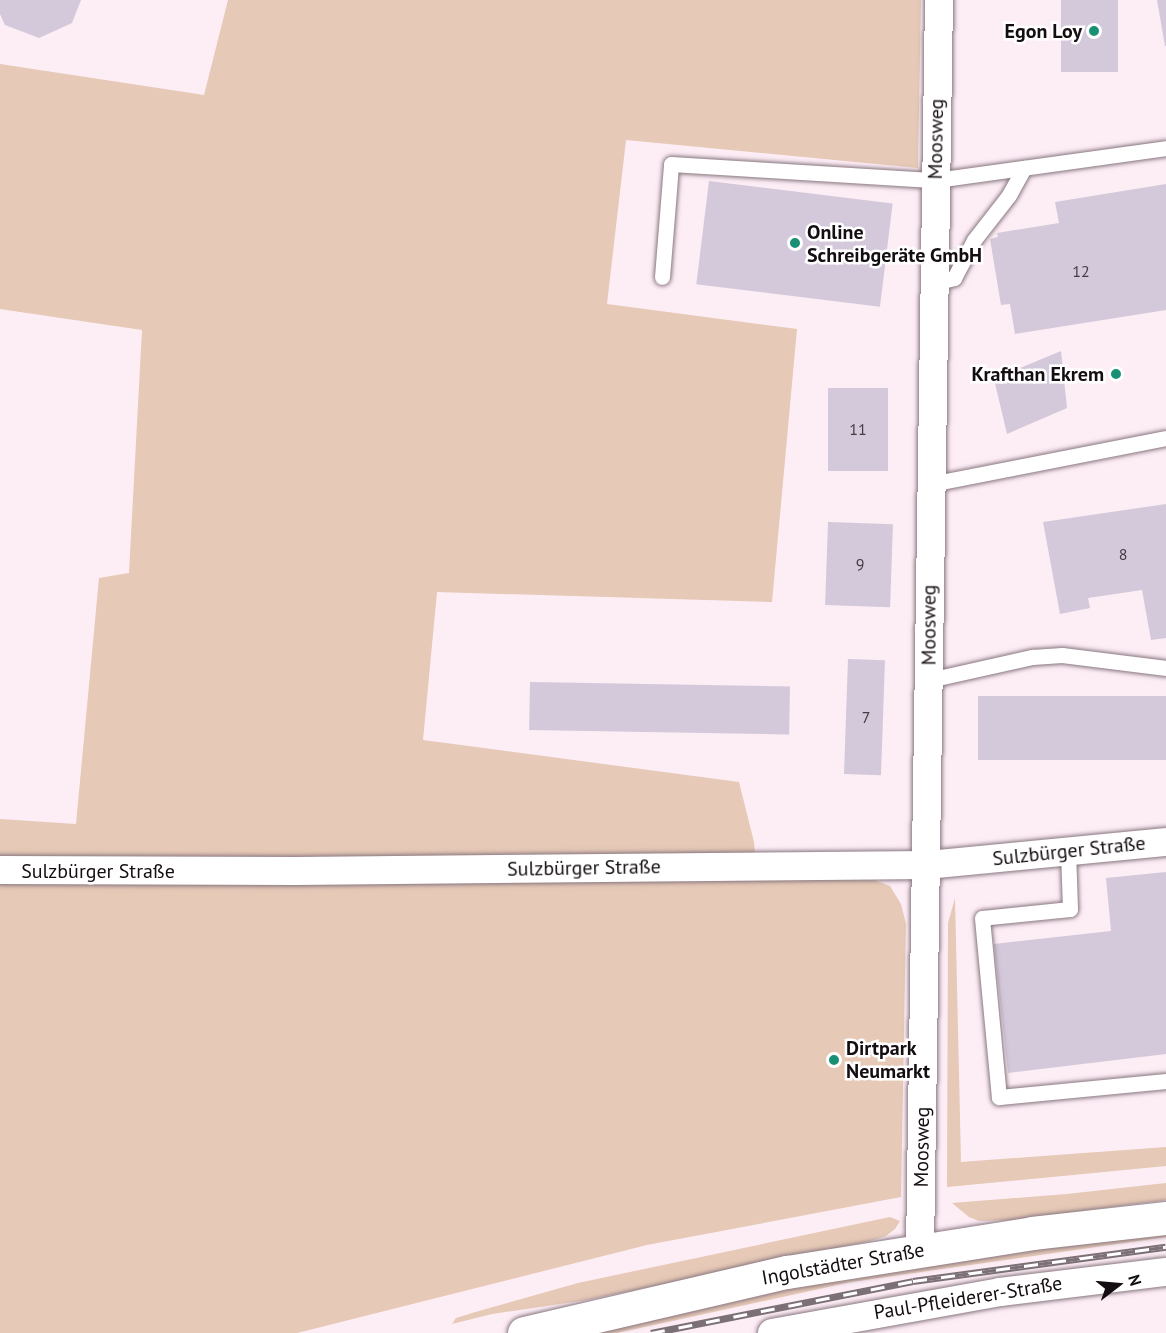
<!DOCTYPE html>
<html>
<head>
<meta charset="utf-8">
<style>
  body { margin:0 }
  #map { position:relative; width:1166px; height:1333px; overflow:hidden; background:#fdedf5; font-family:"PT Sans",sans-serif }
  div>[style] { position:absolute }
  .green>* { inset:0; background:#e6c9b6 }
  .building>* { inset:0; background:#d3c9da; transform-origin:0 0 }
  .roads { filter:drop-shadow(0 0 2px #897780) drop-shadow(0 0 2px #897780) }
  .lane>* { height:15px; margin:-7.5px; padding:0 7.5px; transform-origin:7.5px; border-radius:7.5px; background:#fff }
  .street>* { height:28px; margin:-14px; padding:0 14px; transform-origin:14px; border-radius:14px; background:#fff }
  .secondary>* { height:33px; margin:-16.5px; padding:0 16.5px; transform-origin:16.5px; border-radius:16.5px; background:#fff }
  .rail>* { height:7px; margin-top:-3.5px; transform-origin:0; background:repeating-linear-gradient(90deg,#fff 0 14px,#7b7076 0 28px); box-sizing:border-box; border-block:2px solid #7b7076 }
  .dots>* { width:16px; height:16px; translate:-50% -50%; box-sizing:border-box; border:3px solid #fff; border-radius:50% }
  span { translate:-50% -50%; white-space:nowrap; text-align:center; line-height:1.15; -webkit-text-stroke:5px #fff; paint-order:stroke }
  .number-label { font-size:16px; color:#443c43 }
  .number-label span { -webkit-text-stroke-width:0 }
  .poi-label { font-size:20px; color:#140d11; font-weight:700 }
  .right { translate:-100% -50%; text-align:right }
  .left { translate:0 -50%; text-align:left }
  .street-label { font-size:20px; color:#140d11 }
  .north { position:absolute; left:1088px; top:1255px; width:60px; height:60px; -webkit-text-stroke:4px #fff; paint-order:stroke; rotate:74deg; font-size:16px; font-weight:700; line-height:24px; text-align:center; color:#140d11 }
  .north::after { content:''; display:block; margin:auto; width:21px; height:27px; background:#140d11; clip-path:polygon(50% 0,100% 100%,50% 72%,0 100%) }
</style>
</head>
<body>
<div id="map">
  <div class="green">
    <div style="clip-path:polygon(228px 0,921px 0,918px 168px,626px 140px,607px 304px,797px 329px,772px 602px,437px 592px,423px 740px,739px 782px,754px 842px,757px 879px,874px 880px,890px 886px,901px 904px,906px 924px,901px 1197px,647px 1245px,297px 1333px,0 1333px,0 819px,76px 824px,99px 578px,129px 573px,142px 330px,0 309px,0 64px,204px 95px)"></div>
    <div style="clip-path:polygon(955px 898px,961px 1162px,1166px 1147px,1166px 1166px,947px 1187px,948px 923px)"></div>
    <div style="clip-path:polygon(1166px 1183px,1166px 1200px,1013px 1220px,979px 1221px,969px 1217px,952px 1203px,1067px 1194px)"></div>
    <div style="clip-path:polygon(890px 1217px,900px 1221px,895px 1229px,886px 1236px,870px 1241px,587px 1300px,492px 1314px,452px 1324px,456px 1318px,472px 1313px,578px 1283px)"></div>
    <div style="clip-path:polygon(1166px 1231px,1166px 1237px,851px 1282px,617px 1333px,583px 1333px,850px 1275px)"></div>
  </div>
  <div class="building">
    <div style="clip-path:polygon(0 0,81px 0,72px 23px,39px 38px,5px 25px,0 14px)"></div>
    <div style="left:1061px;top:0;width:57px;height:72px"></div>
    <div style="clip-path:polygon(1157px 0,1166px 0,1166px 46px,1165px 46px)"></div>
    <div style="left:709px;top:181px;width:185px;height:104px;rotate:7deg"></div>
    <div style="clip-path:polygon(1166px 184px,1166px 310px,1015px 334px,1010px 304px,1001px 305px,990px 239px,998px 237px,997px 233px,1059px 223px,1055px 202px)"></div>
    <div style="clip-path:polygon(1061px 351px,1067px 408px,1007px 434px,994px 379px)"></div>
    <div style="left:828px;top:388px;width:60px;height:83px"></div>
    <div style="clip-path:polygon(1166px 504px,1166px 638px,1151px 640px,1142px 590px,1088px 598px,1090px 608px,1060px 614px,1043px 522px)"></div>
    <div style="left:828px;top:522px;width:65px;height:83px;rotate:2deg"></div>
    <div style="left:848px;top:659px;width:37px;height:115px;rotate:2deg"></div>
    <div style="left:530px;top:682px;width:260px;height:48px;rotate:1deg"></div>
    <div style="left:1166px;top:696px;width:64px;height:188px;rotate:90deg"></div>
    <div style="clip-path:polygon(1166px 872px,1166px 1054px,1008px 1073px,994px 944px,1111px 931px,1106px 878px)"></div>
  </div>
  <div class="roads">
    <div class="lane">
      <div style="left:662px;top:277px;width:113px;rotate:-85.4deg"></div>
      <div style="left:671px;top:164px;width:265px;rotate:3.5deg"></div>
      <div style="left:936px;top:180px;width:232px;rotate:-7.9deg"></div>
      <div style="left:934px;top:283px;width:21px;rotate:-14deg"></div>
      <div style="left:954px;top:278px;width:43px;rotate:-62.2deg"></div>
      <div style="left:974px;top:240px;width:57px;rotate:-52.1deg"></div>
      <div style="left:1009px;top:195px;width:31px;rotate:-61deg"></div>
      <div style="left:931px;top:484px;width:239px;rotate:-11.1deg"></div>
      <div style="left:929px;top:680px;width:106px;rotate:-12.6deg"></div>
      <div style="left:1032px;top:657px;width:30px;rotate:-4deg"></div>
      <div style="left:1062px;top:655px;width:105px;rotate:7.1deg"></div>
      <div style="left:1068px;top:851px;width:58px;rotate:88deg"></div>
      <div style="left:1070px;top:909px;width:88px;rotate:174.2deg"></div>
      <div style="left:982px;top:918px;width:180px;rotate:84.6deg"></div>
      <div style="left:999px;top:1097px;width:168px;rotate:-5.5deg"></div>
    </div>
    <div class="street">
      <div style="left:0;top:870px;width:295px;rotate:0.2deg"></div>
      <div style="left:295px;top:871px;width:632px;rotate:-0.54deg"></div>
      <div style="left:927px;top:865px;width:240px;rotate:-5.5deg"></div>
      <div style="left:920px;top:1250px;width:1250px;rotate:-89.13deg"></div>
      <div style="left:772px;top:1333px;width:232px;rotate:-10.2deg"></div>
      <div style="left:1000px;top:1292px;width:167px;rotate:-6.9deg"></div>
    </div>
    <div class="secondary">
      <div style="left:524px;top:1333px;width:270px;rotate:-13.1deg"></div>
      <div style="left:787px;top:1272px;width:248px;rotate:-9deg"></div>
      <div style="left:1032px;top:1233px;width:135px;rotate:-6.4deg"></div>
    </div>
  </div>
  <div class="rail">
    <div style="left:651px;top:1333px;width:267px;rotate:-11.2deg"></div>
    <div style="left:913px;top:1281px;width:255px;rotate:-7.7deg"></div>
  </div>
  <div class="dots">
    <div style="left:1094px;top:31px;background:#199074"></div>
    <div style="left:795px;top:243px;background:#199074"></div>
    <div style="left:1116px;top:374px;background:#199074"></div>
    <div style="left:834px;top:1060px;background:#199074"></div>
  </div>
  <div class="number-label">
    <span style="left:1081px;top:271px">12</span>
    <span style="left:858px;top:429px">11</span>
    <span style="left:1123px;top:554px">8</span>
    <span style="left:860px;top:564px">9</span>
    <span style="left:866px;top:717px">7</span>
  </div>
  <div class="poi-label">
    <span class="right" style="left:1082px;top:31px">Egon Loy</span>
    <span class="left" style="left:807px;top:244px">Online<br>Schreibgeräte GmbH</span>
    <span class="right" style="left:1104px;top:374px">Krafthan Ekrem</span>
    <span class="left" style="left:846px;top:1060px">Dirtpark<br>Neumarkt</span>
  </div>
  <div class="street-label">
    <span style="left:936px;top:139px;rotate:-89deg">Moosweg</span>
    <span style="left:929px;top:625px;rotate:-90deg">Moosweg</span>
    <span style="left:1069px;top:851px;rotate:-6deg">Sulzbürger Straße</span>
    <span style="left:584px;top:868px;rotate:-1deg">Sulzbürger Straße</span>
    <span style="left:98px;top:871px">Sulzbürger Straße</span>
    <span style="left:922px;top:1147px;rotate:-89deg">Moosweg</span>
    <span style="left:843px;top:1264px;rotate:-10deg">Ingolstädter Straße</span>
    <span style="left:968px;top:1298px;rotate:-9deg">Paul-Pfleiderer-Straße</span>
  </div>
  <div class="north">N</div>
</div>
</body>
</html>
